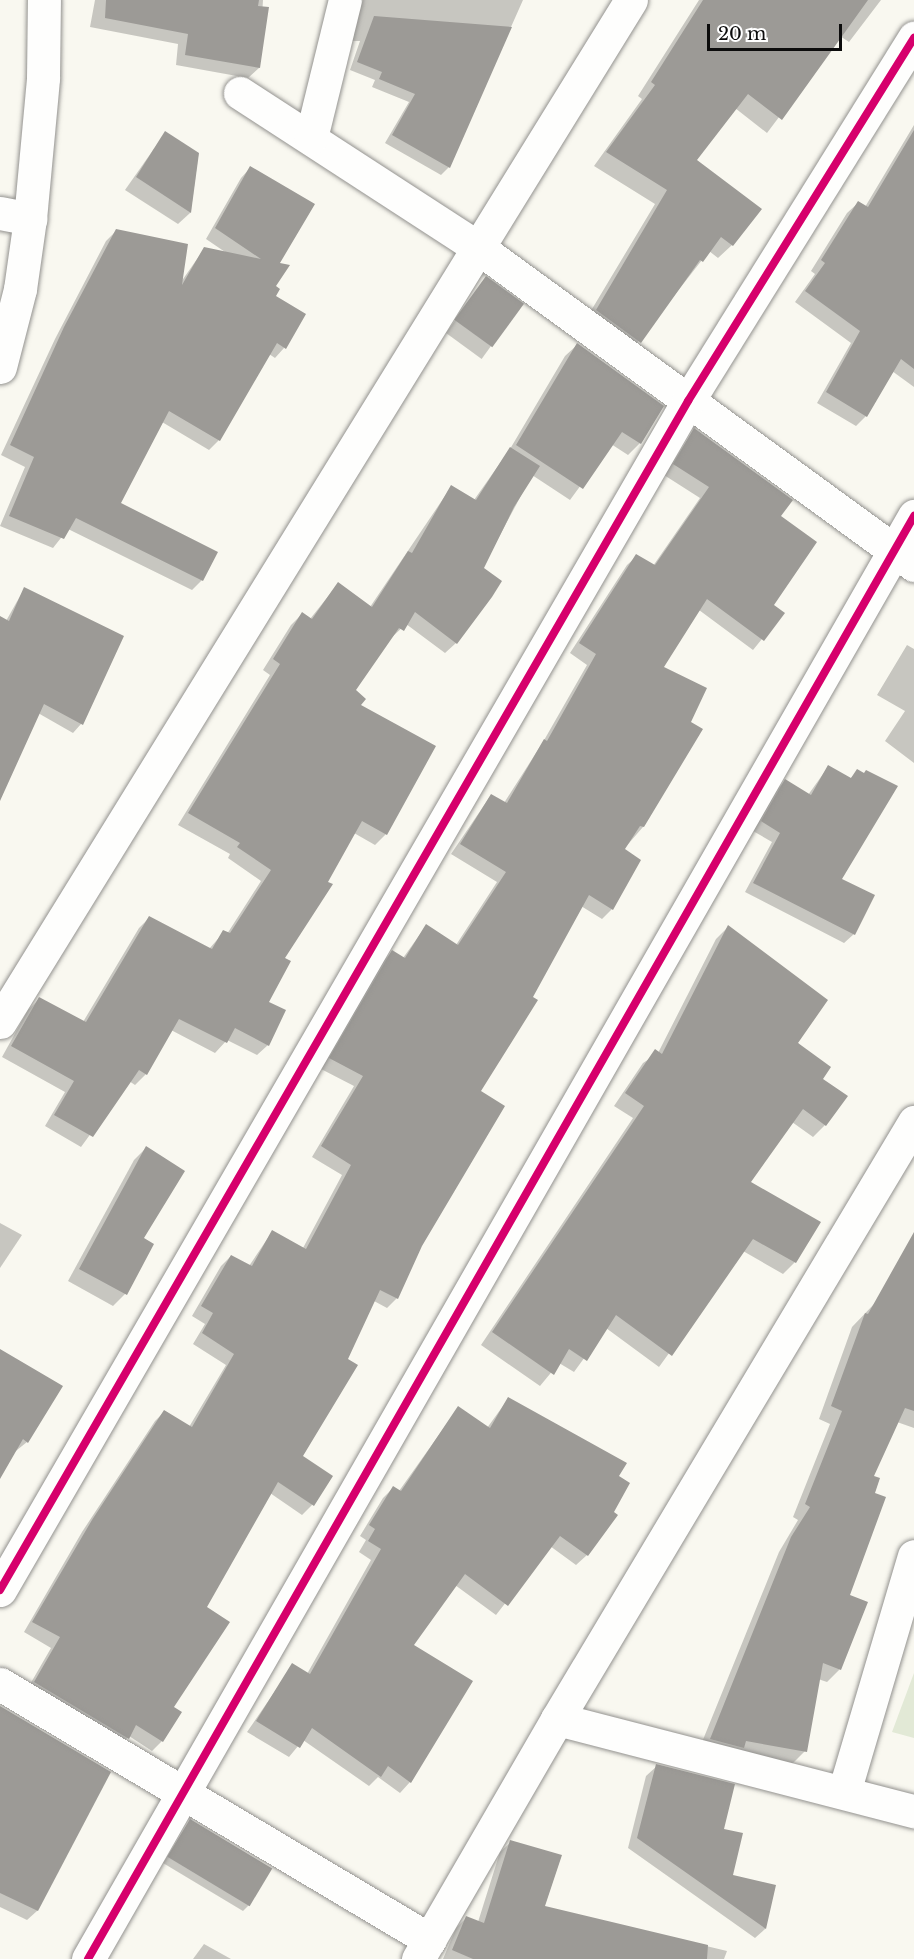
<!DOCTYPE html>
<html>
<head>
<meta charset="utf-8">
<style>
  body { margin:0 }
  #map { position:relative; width:914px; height:1959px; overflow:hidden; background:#f9f8f0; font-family:"Libre Baskerville",serif }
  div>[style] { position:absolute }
  .cemetery>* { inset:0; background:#e2e9d6 }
  .shadow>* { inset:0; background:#0003; transform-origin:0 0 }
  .building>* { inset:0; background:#9c9a96; transform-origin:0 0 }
  .roads { filter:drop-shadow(0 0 2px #93928f) drop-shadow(0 0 2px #93928f) }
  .street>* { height:33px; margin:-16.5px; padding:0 16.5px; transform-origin:16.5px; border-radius:16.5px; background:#fefefd }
  .cycleway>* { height:8px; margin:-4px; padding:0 4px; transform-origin:4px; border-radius:4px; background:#d6006c }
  span { translate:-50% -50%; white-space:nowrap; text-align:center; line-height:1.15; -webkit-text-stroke:6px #fff; paint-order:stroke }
  .scale { position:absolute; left:707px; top:24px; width:135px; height:27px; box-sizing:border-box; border:3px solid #0c0c0c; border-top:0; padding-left:8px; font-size:18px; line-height:21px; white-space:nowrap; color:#0c0c0c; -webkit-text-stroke:4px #fff; paint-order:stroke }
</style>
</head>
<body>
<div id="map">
  <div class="cemetery">
    <div style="clip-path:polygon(914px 1673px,914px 1738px,892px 1732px)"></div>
  </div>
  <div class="shadow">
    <div style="clip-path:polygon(95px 0,263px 0,259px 68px,248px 78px,176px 65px,178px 44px,90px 27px)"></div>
    <div style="clip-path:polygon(361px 0,523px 0,449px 167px,441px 175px,385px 143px,409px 102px,372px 87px,375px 80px,350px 70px,360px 41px,349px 41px)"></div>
    <div style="clip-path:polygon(699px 0,881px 0,849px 42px,840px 36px,767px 133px,735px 108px,695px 161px,732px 245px,718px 258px,709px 251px,627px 356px,583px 324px,655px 204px,594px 166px,642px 99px,638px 96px)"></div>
    <div style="clip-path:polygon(914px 125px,914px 387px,892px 371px,866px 416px,856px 426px,817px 403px,851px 343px,795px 302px,815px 274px,811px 271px,847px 213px,858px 203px,865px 207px)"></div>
    <div style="clip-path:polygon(165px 133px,198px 153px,190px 213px,178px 224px,125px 190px)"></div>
    <div style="clip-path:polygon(250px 168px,278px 264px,274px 297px,284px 348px,275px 358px,269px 354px,219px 440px,209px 450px,162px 422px,119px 503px,202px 580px,192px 590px,68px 529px,53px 548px,0 526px,25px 467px,1px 455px,55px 339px,106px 241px,116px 231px,181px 282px,204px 249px,228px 254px,206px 239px,241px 178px)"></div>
    <div style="left:486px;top:278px;width:44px;height:68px;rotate:36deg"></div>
    <div style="clip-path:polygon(577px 345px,640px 443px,628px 455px,611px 444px,570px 500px,532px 475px,482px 569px,456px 643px,445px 653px,406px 624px,390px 639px,353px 691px,386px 834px,375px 845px,354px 833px,283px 958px,267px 1002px,268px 1045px,257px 1055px,227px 1040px,215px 1053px,171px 1030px,146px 1074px,135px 1085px,129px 1081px,81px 1147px,45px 1126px,65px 1092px,2px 1057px,28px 1010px,39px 999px,83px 1022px,139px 928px,149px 918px,209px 949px,224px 932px,227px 934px,261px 881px,228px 858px,230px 854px,178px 825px,270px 675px,263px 670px,291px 625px,302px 614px,310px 619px,338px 584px,370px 607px,451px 487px,474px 500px,510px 449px,565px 356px)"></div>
    <div style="clip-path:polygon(694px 430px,779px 517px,772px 605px,783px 613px,753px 650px,699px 610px,662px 667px,643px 827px,623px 850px,612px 909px,602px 919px,581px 906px,479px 1091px,397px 1298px,387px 1308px,374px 1301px,301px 1457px,312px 1505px,302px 1515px,270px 1493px,205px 1607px,162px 1741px,152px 1751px,129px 1736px,118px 1748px,25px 1693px,51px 1648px,24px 1632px,82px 1532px,155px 1421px,165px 1411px,189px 1427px,226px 1365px,193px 1344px,205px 1324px,192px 1316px,221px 1266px,231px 1256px,249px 1266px,272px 1232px,303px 1248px,342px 1175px,312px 1157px,354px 1086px,321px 1069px,382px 962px,392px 952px,403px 958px,426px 926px,456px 945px,497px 882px,451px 854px,491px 795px,504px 803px,543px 742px,587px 665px,570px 653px,627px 565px,637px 556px,653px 566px,700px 498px,664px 475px)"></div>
    <div style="clip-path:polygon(24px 589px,122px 637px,81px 724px,73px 733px,38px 713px,0 767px,0 618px,6px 621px)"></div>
    <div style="clip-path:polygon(907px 645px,914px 649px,914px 763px,885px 741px,905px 711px,877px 695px)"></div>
    <div style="clip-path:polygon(828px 767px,850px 779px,858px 771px,840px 879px,854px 934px,844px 943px,745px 892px,772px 842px,753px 831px,776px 790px,785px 781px,808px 795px)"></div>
    <div style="clip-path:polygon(728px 927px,820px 1079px,825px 1125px,813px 1137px,792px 1122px,749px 1183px,795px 1262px,783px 1274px,743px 1251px,659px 1367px,606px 1328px,574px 1372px,559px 1363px,540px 1386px,481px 1345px,633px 1118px,614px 1106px,643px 1063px,658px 1053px,716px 939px)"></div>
    <div style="clip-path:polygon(146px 1148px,142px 1238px,125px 1294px,113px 1306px,68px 1281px,134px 1160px)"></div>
    <div style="clip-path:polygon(0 1223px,22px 1235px,0 1268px)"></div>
    <div style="clip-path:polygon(875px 1303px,914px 1317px,914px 1428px,897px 1422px,872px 1477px,848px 1596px,840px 1669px,827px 1682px,818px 1679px,805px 1751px,792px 1764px,698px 1752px,779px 1552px,798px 1520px,793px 1517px,830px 1424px,819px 1419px,852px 1327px)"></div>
    <div style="clip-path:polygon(0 1350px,27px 1442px,12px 1454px,0 1476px)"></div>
    <div style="clip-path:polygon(508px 1399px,617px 1477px,587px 1555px,576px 1565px,550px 1546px,496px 1615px,455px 1585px,412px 1646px,471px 1681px,410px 1782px,400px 1793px,378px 1777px,369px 1786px,303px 1740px,289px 1757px,247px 1732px,293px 1665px,307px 1674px,371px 1560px,359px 1552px,366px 1540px,360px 1536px,383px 1498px,393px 1488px,399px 1491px,458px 1408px,487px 1428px)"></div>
    <div style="clip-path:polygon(0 1707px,109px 1773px,37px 1911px,27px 1920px,0 1907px)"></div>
    <div style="clip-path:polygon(657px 1766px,723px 1830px,731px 1876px,775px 1887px,765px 1929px,755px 1938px,628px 1848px,646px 1776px)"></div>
    <div style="clip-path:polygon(190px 1821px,249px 1905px,243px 1911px,163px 1863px)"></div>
    <div style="clip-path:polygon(511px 1842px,544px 1907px,727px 1951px,724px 1959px,443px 1959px,456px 1928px,466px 1918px,478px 1922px,500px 1852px)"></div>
    <div style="clip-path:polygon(204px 1944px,231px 1959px,193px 1959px)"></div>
  </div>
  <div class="building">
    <div style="clip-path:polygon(106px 0,259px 0,258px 6px,269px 7px,260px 68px,185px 55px,188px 34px,105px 18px)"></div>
    <div style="clip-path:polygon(703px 0,868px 0,782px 120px,748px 94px,697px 160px,762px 209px,733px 246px,721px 237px,703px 262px,700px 260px,641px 343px,596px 310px,667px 190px,606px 152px,655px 85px,651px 82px)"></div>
    <div style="clip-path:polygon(374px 16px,512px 27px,450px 168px,392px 135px,415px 94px,379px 79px,382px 72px,357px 62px)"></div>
    <div style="clip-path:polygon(914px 130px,914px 369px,901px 359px,867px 417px,826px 392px,860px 331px,805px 291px,825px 263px,821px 260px,858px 201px,868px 207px)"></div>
    <div style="clip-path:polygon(165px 131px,199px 153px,191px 213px,136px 177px)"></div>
    <div style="clip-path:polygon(250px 166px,315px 204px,280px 263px,290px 265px,276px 286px,280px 289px,276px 296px,306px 314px,286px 349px,277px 343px,220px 441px,169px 411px,121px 503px,218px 552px,203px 581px,76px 518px,64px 539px,9px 516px,34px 457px,10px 445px,64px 327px,116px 229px,188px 244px,182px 285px,204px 247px,261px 259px,215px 228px)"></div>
    <div style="left:486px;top:276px;width:47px;height:54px;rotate:36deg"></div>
    <div style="clip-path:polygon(577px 343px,664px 406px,641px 444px,622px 432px,583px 489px,516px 445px)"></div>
    <div style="clip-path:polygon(694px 428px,793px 500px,781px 516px,817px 542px,774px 605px,785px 613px,764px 641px,707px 599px,664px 667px,707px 688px,691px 722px,703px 729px,644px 827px,640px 826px,625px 849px,641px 860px,613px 910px,589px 895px,533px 997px,538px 1000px,481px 1091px,505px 1106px,422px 1246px,398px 1299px,380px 1290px,348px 1359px,358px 1365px,303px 1456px,333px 1476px,314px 1506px,278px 1482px,207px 1607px,230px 1622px,174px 1707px,182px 1712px,163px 1742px,136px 1725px,129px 1739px,34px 1682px,60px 1637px,32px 1622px,92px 1520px,164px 1410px,192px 1427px,234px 1354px,202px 1333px,213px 1313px,201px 1306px,231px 1255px,252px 1266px,272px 1230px,306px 1249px,351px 1165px,321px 1146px,363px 1076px,329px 1058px,392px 950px,405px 958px,426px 924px,458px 945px,506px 872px,460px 844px,491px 794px,507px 803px,544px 739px,547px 741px,596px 654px,579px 643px,636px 554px,655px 565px,709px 487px,673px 464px)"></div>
    <div style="clip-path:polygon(510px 447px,540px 466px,514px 507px,484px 568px,502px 581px,492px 597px,457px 644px,415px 612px,404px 631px,399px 628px,356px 690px,366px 699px,361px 705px,436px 746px,387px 835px,362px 821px,328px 882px,333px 884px,285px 958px,291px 961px,269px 1002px,286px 1010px,269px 1046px,235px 1028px,227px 1043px,179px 1019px,147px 1075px,139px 1070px,93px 1137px,54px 1115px,74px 1081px,11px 1046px,39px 997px,86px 1022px,149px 916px,212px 949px,223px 930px,230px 933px,271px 870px,237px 847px,240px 843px,188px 813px,280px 664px,273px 659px,302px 612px,312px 619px,338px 582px,372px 607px,408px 551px,412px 553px,451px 485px,476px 500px)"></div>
    <div style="clip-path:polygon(24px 587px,124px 636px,83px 725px,44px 704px,0 801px,0 616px,9px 621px)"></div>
    <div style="clip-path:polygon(828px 765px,851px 778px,857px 769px,864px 773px,866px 770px,898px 786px,842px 879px,875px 895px,855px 935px,753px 883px,780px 833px,761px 821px,785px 779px,811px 795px)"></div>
    <div style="clip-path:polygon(728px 925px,828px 1000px,798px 1043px,831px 1067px,823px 1079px,848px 1096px,826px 1126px,803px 1109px,751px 1182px,821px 1222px,796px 1263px,753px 1239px,672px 1356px,616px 1315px,587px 1361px,569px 1349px,554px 1375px,492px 1332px,644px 1106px,625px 1093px,655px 1049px,662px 1054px)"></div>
    <div style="clip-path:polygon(146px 1146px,185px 1171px,144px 1238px,154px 1244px,127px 1295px,79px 1269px)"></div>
    <div style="clip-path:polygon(914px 1232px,914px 1411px,905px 1408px,874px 1476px,880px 1478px,875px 1493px,886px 1497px,850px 1595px,868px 1602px,841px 1670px,823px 1663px,807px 1752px,746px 1741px,744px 1748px,710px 1739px,791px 1537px,810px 1507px,805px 1504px,842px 1411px,831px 1406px,865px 1313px,868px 1314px)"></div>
    <div style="clip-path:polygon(0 1349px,63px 1386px,28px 1443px,23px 1439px,0 1479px)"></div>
    <div style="clip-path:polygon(508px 1397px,627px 1463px,619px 1476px,630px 1483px,614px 1512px,618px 1515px,588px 1556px,560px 1536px,508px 1606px,465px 1574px,414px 1645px,473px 1681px,411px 1783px,388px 1766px,381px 1777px,312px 1728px,300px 1748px,256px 1721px,292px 1663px,310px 1674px,381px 1549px,368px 1541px,375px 1529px,369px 1525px,393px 1486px,401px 1491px,458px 1406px,490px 1428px)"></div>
    <div style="clip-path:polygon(0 1706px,111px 1772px,38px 1911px,0 1893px)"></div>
    <div style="clip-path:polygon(656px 1764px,735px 1784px,724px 1829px,743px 1833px,733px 1875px,776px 1885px,766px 1929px,637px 1838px)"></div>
    <div style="left:190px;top:1819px;width:96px;height:44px;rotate:31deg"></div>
    <div style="clip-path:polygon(510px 1840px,562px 1855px,545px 1906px,708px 1945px,707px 1959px,473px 1959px,452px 1950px,466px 1916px,484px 1923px)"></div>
  </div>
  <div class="roads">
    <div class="street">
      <div style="left:240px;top:93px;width:286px;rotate:33deg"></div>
      <div style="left:480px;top:249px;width:537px;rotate:36.06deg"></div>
      <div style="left:311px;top:138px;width:142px;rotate:-76.2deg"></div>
      <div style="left:0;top:213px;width:31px;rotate:11deg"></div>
      <div style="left:0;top:367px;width:81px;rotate:-75.6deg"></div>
      <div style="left:20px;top:289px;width:71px;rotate:-81.9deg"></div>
      <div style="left:30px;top:219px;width:142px;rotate:-84.7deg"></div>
      <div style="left:43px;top:78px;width:78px;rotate:-89.3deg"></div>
      <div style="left:0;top:1022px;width:1201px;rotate:-58.31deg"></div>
      <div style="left:0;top:1590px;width:1374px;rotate:-59.94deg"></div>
      <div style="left:688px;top:401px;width:428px;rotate:-58.1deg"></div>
      <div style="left:0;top:1684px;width:500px;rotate:30.77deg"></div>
      <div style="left:557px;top:1719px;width:369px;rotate:14.5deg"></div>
      <div style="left:844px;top:1792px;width:246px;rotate:-73.5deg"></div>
      <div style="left:88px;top:1959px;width:1663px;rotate:-60.21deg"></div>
      <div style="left:418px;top:1959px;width:277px;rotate:-59.9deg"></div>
      <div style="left:557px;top:1719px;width:696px;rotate:-59.12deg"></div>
    </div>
  </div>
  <div class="cycleway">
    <div style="left:0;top:1590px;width:1374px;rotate:-59.94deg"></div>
    <div style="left:688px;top:401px;width:428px;rotate:-58.1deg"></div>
    <div style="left:88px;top:1959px;width:1663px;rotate:-60.21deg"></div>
  </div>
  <div class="scale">20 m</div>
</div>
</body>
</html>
